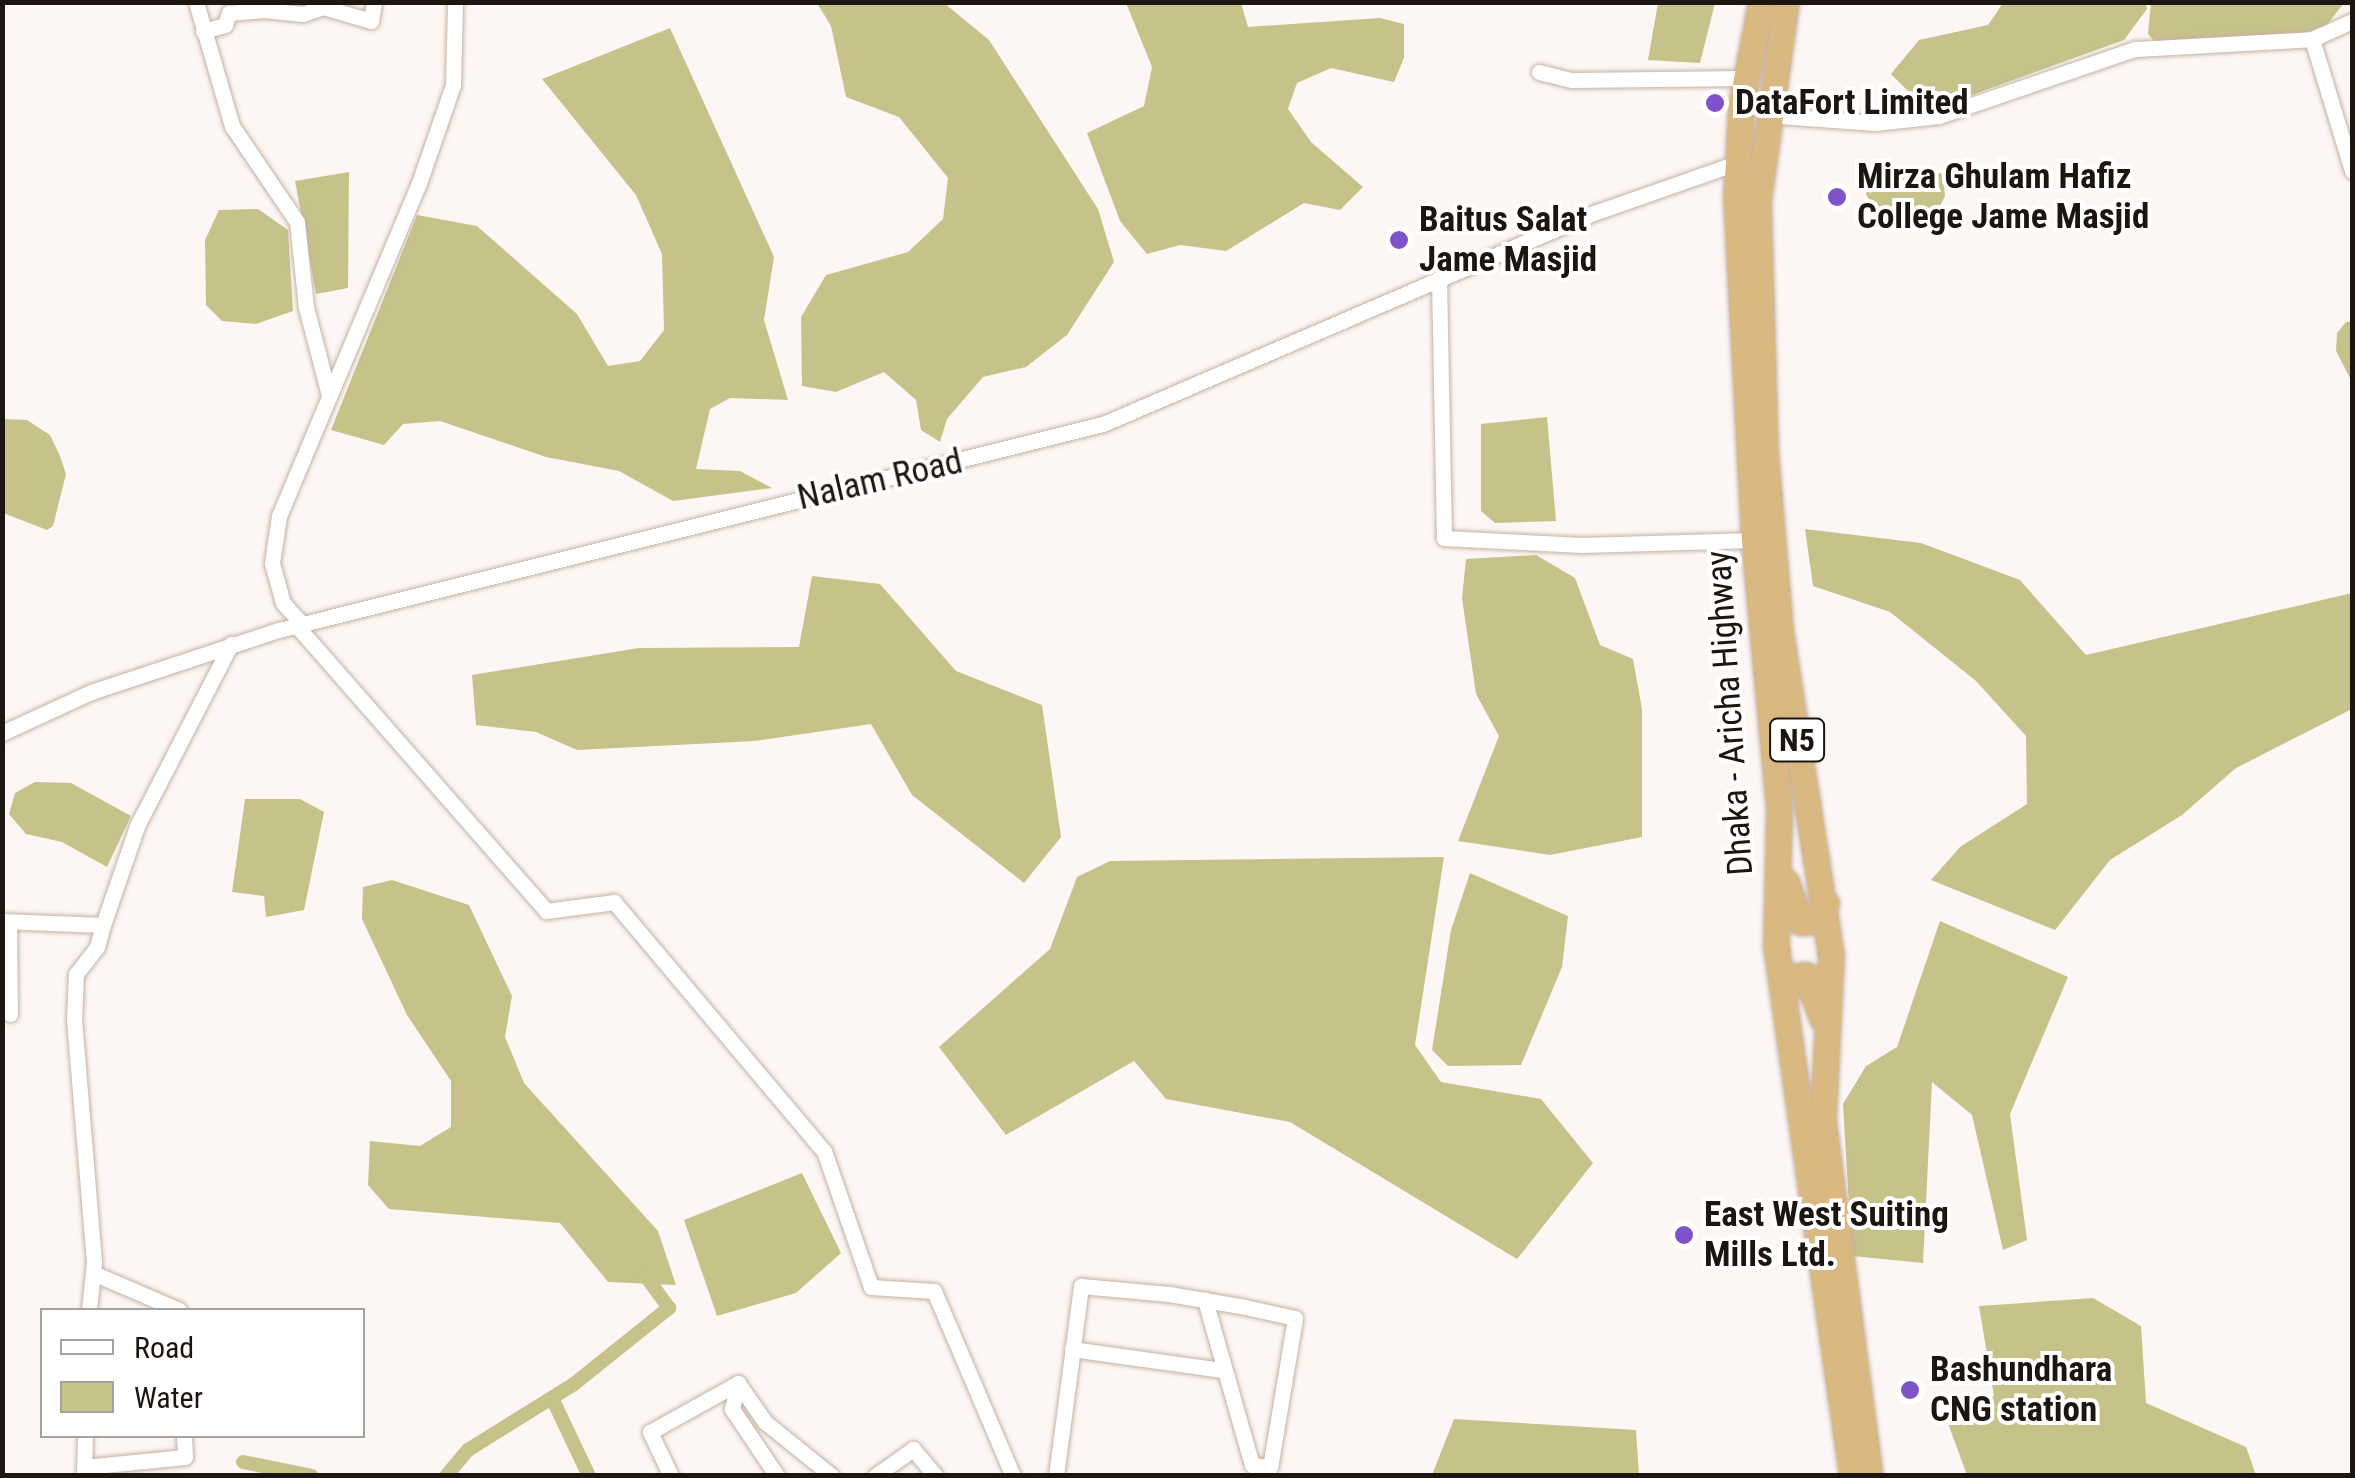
<!DOCTYPE html>
<html>
<head>
<meta charset="utf-8">
<style>
  body { margin:0 }
  #map { position:relative; width:2355px; height:1478px; overflow:hidden; background:#fcf7f4; font-family:"Roboto Condensed",sans-serif }
  div>[style] { position:absolute }
  .water>* { inset:0; background:#c7c28a }
  .canal>* { height:14px; margin:-7px; padding:0 7px; transform-origin:7px; border-radius:7px; background:#c7c28a }
  .roads { filter:drop-shadow(0 0 2px #c6b1a3) drop-shadow(0 0 2px #c6b1a3) }
  .minor>* { height:15px; margin:-7.5px; padding:0 7.5px; transform-origin:7.5px; border-radius:7.5px; background:#fff }
  .trunk>* { height:25px; margin:-12.5px; padding:0 12.5px; transform-origin:12.5px; border-radius:12.5px; background:#dab882 }
  .dots>* { width:28px; height:28px; translate:-50% -50%; box-sizing:border-box; border:5px solid #fff; border-radius:50% }
  span { translate:-50% -50%; white-space:nowrap; text-align:center; line-height:1.15; -webkit-text-stroke:8px #fff; paint-order:stroke }
  .shield-label span { padding:2px 8px; background:#fff; border:2px solid; border-radius:8px; -webkit-text-stroke-width:0 }
  .shield-label { font-size:32px; color:#1d1510; font-weight:700 }
  .poi-label { font-size:35px; color:#1d1510; font-weight:700 }
  .left { translate:0 -50%; text-align:left }
  .street-label { font-size:35px; color:#1d1510 }
  .frame { position:absolute; inset:0; border:5px solid #1d1510; pointer-events:none }
  .legend { position:absolute; left:40px; top:1308px; width:325px; height:130px; box-sizing:border-box; background:#fff; border:2px solid #a5a19f; margin:0; padding:12px 18px; list-style:none; font-size:30px; color:#1d1510 }
  .legend li { display:flex; align-items:center; gap:20px; height:50px }
  .legend b { width:50px; border:2px solid #a5a19f }
</style>
</head>
<body>
<div id="map">
  <div class="water">
    <div style="clip-path:polygon(817px 3px,944px 3px,989px 40px,1098px 209px,1114px 262px,1067px 335px,1026px 367px,983px 377px,947px 419px,940px 442px,921px 430px,916px 400px,884px 372px,836px 392px,802px 386px,801px 317px,826px 275px,908px 252px,943px 219px,948px 178px,899px 117px,846px 97px,831px 26px)"></div>
    <div style="clip-path:polygon(1126px 3px,1241px 3px,1248px 27px,1380px 18px,1404px 24px,1404px 58px,1394px 82px,1331px 68px,1297px 83px,1288px 109px,1311px 142px,1363px 187px,1340px 210px,1304px 203px,1226px 251px,1180px 245px,1147px 254px,1120px 221px,1087px 133px,1144px 106px,1152px 67px)"></div>
    <div style="clip-path:polygon(1658px 3px,1715px 3px,1700px 63px,1648px 60px)"></div>
    <div style="clip-path:polygon(2003px 3px,2146px 3px,2147px 9px,2124px 40px,1928px 111px,1891px 74px,1919px 40px,1988px 25px)"></div>
    <div style="clip-path:polygon(2151px 3px,2344px 3px,2327px 25px,2299px 35px,2157px 44px,2148px 34px)"></div>
    <div style="clip-path:polygon(670px 28px,774px 257px,764px 320px,788px 400px,730px 398px,710px 409px,696px 469px,740px 471px,772px 488px,673px 501px,619px 471px,546px 457px,440px 421px,403px 424px,384px 445px,331px 430px,417px 215px,477px 226px,577px 314px,608px 366px,640px 361px,664px 330px,662px 254px,636px 195px,542px 79px)"></div>
    <div style="clip-path:polygon(1914px 167px,1943px 174px,1945px 196px,1938px 210px,1879px 217px,1866px 194px,1870px 176px)"></div>
    <div style="clip-path:polygon(349px 172px,348px 288px,316px 294px,295px 181px)"></div>
    <div style="clip-path:polygon(258px 209px,288px 230px,293px 311px,256px 324px,222px 321px,206px 305px,205px 240px,219px 210px)"></div>
    <div style="clip-path:polygon(2346px 322px,2352px 322px,2352px 382px,2336px 351px,2337px 333px)"></div>
    <div style="clip-path:polygon(1547px 417px,1556px 521px,1495px 523px,1481px 511px,1481px 424px)"></div>
    <div style="clip-path:polygon(2px 419px,27px 420px,50px 435px,60px 456px,66px 474px,53px 526px,47px 530px,3px 513px)"></div>
    <div style="clip-path:polygon(1805px 529px,1921px 543px,2020px 580px,2086px 655px,2352px 593px,2352px 709px,2236px 768px,2182px 815px,2110px 860px,2055px 930px,1931px 880px,1960px 847px,2027px 804px,2026px 736px,1976px 681px,1890px 612px,1813px 586px)"></div>
    <div style="clip-path:polygon(1536px 555px,1575px 578px,1600px 645px,1633px 659px,1642px 709px,1642px 837px,1550px 855px,1458px 841px,1499px 736px,1476px 694px,1462px 598px,1466px 559px)"></div>
    <div style="clip-path:polygon(812px 576px,880px 584px,956px 671px,1042px 705px,1061px 837px,1024px 883px,912px 795px,871px 724px,755px 741px,577px 750px,536px 732px,476px 725px,472px 675px,639px 648px,799px 647px)"></div>
    <div style="clip-path:polygon(35px 782px,71px 783px,131px 816px,107px 867px,62px 842px,26px 834px,9px 814px,15px 793px)"></div>
    <div style="clip-path:polygon(245px 799px,300px 799px,324px 812px,304px 910px,266px 917px,264px 896px,232px 892px)"></div>
    <div style="clip-path:polygon(1444px 857px,1415px 1045px,1441px 1082px,1541px 1099px,1593px 1163px,1517px 1259px,1290px 1122px,1166px 1099px,1134px 1061px,1006px 1135px,939px 1047px,1050px 949px,1077px 877px,1110px 861px)"></div>
    <div style="clip-path:polygon(1470px 873px,1568px 916px,1562px 967px,1521px 1065px,1448px 1066px,1432px 1050px,1451px 930px)"></div>
    <div style="clip-path:polygon(392px 880px,469px 905px,512px 996px,505px 1037px,524px 1083px,658px 1231px,676px 1285px,608px 1282px,560px 1223px,389px 1209px,368px 1185px,370px 1141px,420px 1146px,451px 1127px,451px 1081px,407px 1015px,362px 919px,363px 887px)"></div>
    <div style="clip-path:polygon(1940px 921px,2068px 977px,2010px 1114px,2027px 1240px,2003px 1250px,1972px 1115px,1932px 1082px,1923px 1263px,1852px 1256px,1843px 1104px,1866px 1066px,1897px 1047px)"></div>
    <div style="clip-path:polygon(802px 1173px,841px 1253px,796px 1293px,717px 1316px,684px 1220px)"></div>
    <div style="clip-path:polygon(2093px 1298px,2141px 1326px,2146px 1403px,2246px 1447px,2256px 1475px,1967px 1475px,1946px 1418px,1994px 1396px,1979px 1306px)"></div>
    <div style="clip-path:polygon(1454px 1419px,1636px 1430px,1639px 1475px,1432px 1475px)"></div>
  </div>
  <div class="canal">
    <div style="left:552px;top:1398px;width:86px;rotate:64.6deg"></div>
    <div style="left:243px;top:1462px;width:70px;rotate:11.5deg"></div>
    <div style="left:446px;top:1476px;width:34px;rotate:-50deg"></div>
    <div style="left:468px;top:1450px;width:125px;rotate:-31.9deg"></div>
    <div style="left:574px;top:1384px;width:122px;rotate:-38.7deg"></div>
    <div style="left:669px;top:1308px;width:46px;rotate:-126.1deg"></div>
  </div>
  <div class="roads">
    <div class="minor">
      <div style="left:196px;top:2px;width:129px;rotate:73.8deg"></div>
      <div style="left:232px;top:126px;width:116px;rotate:55.9deg"></div>
      <div style="left:297px;top:222px;width:85px;rotate:84deg"></div>
      <div style="left:306px;top:307px;width:91px;rotate:75.4deg"></div>
      <div style="left:203px;top:31px;width:23px;rotate:-15deg"></div>
      <div style="left:225px;top:25px;width:13px;rotate:-72deg"></div>
      <div style="left:229px;top:13px;width:35px;rotate:-5deg"></div>
      <div style="left:264px;top:10px;width:39px;rotate:6deg"></div>
      <div style="left:303px;top:14px;width:21px;rotate:-19deg"></div>
      <div style="left:323px;top:7px;width:50px;rotate:16.3deg"></div>
      <div style="left:371px;top:21px;width:19px;rotate:-81deg"></div>
      <div style="left:2312px;top:39px;width:44px;rotate:-24.2deg"></div>
      <div style="left:1539px;top:72px;width:34px;rotate:14deg"></div>
      <div style="left:1572px;top:80px;width:173px;rotate:-0.7deg"></div>
      <div style="left:1766px;top:115px;width:109px;rotate:4.2deg"></div>
      <div style="left:1875px;top:123px;width:64px;rotate:-6.2deg"></div>
      <div style="left:1939px;top:116px;width:207px;rotate:-18.9deg"></div>
      <div style="left:2135px;top:49px;width:177px;rotate:-3.2deg"></div>
      <div style="left:2312px;top:39px;width:138px;rotate:73.1deg"></div>
      <div style="left:1439px;top:278px;width:260px;rotate:88.9deg"></div>
      <div style="left:1444px;top:538px;width:138px;rotate:2.9deg"></div>
      <div style="left:1582px;top:545px;width:172px;rotate:-1.7deg"></div>
      <div style="left:302px;top:624px;width:28px;rotate:-132deg"></div>
      <div style="left:283px;top:603px;width:41px;rotate:-105.4deg"></div>
      <div style="left:272px;top:563px;width:48px;rotate:-81.5deg"></div>
      <div style="left:279px;top:516px;width:358px;rotate:-67.2deg"></div>
      <div style="left:418px;top:186px;width:107px;rotate:-70.9deg"></div>
      <div style="left:453px;top:85px;width:83px;rotate:-88.6deg"></div>
      <div style="left:296px;top:625px;width:380px;rotate:48.8deg"></div>
      <div style="left:546px;top:911px;width:69px;rotate:-7.5deg"></div>
      <div style="left:614px;top:902px;width:326px;rotate:49.9deg"></div>
      <div style="left:824px;top:1151px;width:144px;rotate:70.9deg"></div>
      <div style="left:871px;top:1287px;width:63px;rotate:3.6deg"></div>
      <div style="left:934px;top:1291px;width:201px;rotate:66.9deg"></div>
      <div style="left:2px;top:733px;width:98px;rotate:-24.7deg"></div>
      <div style="left:91px;top:692px;width:198px;rotate:-18.3deg"></div>
      <div style="left:279px;top:630px;width:849px;rotate:-14.04deg"></div>
      <div style="left:1103px;top:424px;width:531px;rotate:-23.28deg"></div>
      <div style="left:1591px;top:214px;width:155px;rotate:-19.3deg"></div>
      <div style="left:2px;top:921px;width:101px;rotate:2.3deg"></div>
      <div style="left:103px;top:925px;width:105px;rotate:-71deg"></div>
      <div style="left:137px;top:826px;width:205px;rotate:-62.7deg"></div>
      <div style="left:9px;top:922px;width:92px;rotate:89.4deg"></div>
      <div style="left:93px;top:1273px;width:94px;rotate:23.3deg"></div>
      <div style="left:89px;top:1310px;width:48px;rotate:-84.1deg"></div>
      <div style="left:94px;top:1262px;width:242px;rotate:-94.7deg"></div>
      <div style="left:74px;top:1021px;width:47px;rotate:-87.6deg"></div>
      <div style="left:76px;top:974px;width:34px;rotate:-52deg"></div>
      <div style="left:97px;top:947px;width:23px;rotate:-75deg"></div>
      <div style="left:1072px;top:1349px;width:150px;rotate:8deg"></div>
      <div style="left:738px;top:1383px;width:47px;rotate:55.3deg"></div>
      <div style="left:765px;top:1422px;width:86px;rotate:38.9deg"></div>
      <div style="left:84px;top:1467px;width:101px;rotate:-5.7deg"></div>
      <div style="left:185px;top:1457px;width:21px;rotate:-93deg"></div>
      <div style="left:84px;top:1476px;width:40px;rotate:-88.6deg"></div>
      <div style="left:671px;top:1476px;width:49px;rotate:-115.5deg"></div>
      <div style="left:650px;top:1432px;width:101px;rotate:-29.1deg"></div>
      <div style="left:738px;top:1383px;width:27px;rotate:103deg"></div>
      <div style="left:732px;top:1409px;width:81px;rotate:56.1deg"></div>
      <div style="left:875px;top:1476px;width:47px;rotate:-35.4deg"></div>
      <div style="left:913px;top:1449px;width:35px;rotate:50deg"></div>
      <div style="left:1056px;top:1476px;width:192px;rotate:-82.5deg"></div>
      <div style="left:1081px;top:1286px;width:88px;rotate:5.2deg"></div>
      <div style="left:1169px;top:1294px;width:77px;rotate:9.7deg"></div>
      <div style="left:1245px;top:1307px;width:51px;rotate:12.4deg"></div>
      <div style="left:1295px;top:1318px;width:151px;rotate:99.5deg"></div>
      <div style="left:1270px;top:1467px;width:18px;rotate:-174deg"></div>
      <div style="left:1252px;top:1465px;width:172px;rotate:-105.9deg"></div>
    </div>
    <div class="trunk">
      <div style="left:1761px;top:2px;width:105px;rotate:101deg"></div>
      <div style="left:1741px;top:105px;width:92px;rotate:93.1deg"></div>
      <div style="left:1736px;top:197px;width:343px;rotate:87deg"></div>
      <div style="left:1754px;top:540px;width:270px;rotate:84.7deg"></div>
      <div style="left:1779px;top:809px;width:137px;rotate:91.3deg"></div>
      <div style="left:1776px;top:946px;width:535px;rotate:81.84deg"></div>
      <div style="left:1786px;top:2px;width:202px;rotate:98deg"></div>
      <div style="left:1758px;top:202px;width:249px;rotate:88.4deg"></div>
      <div style="left:1765px;top:451px;width:180px;rotate:85.2deg"></div>
      <div style="left:1780px;top:630px;width:329px;rotate:81.1deg"></div>
      <div style="left:1831px;top:955px;width:166px;rotate:92.8deg"></div>
      <div style="left:1823px;top:1121px;width:358px;rotate:82.5deg"></div>
      <div style="left:1786px;top:882px;width:43px;rotate:69.4deg"></div>
      <div style="left:1801px;top:922px;width:16px;rotate:-4deg"></div>
      <div style="left:1817px;top:921px;width:20px;rotate:-63deg"></div>
      <div style="left:1784px;top:1001px;width:25px;rotate:-78deg"></div>
      <div style="left:1789px;top:977px;width:17px;rotate:-7deg"></div>
      <div style="left:1806px;top:975px;width:46px;rotate:69.6deg"></div>
    </div>
  </div>
  <div class="dots">
    <div style="left:1715px;top:103px;background:#7e52cb"></div>
    <div style="left:1837px;top:197px;background:#7e52cb"></div>
    <div style="left:1399px;top:240px;background:#7e52cb"></div>
    <div style="left:1684px;top:1235px;background:#7e52cb"></div>
    <div style="left:1910px;top:1390px;background:#7e52cb"></div>
  </div>
  <div class="shield-label">
    <span style="left:1797px;top:740px">N5</span>
  </div>
  <div class="poi-label">
    <span class="left" style="left:1735px;top:103px">DataFort Limited</span>
    <span class="left" style="left:1857px;top:197px">Mirza Ghulam Hafiz<br>College Jame Masjid</span>
    <span class="left" style="left:1419px;top:240px">Baitus Salat<br>Jame Masjid</span>
    <span class="left" style="left:1704px;top:1235px">East West Suiting<br>Mills Ltd.</span>
    <span class="left" style="left:1930px;top:1390px">Bashundhara<br>CNG station</span>
  </div>
  <div class="street-label">
    <span style="left:880px;top:480px;rotate:-13deg">Nalam Road</span>
    <span style="left:1730px;top:713px;rotate:-94deg">Dhaka - Aricha Highway</span>
  </div>
  <div class="frame"></div>
  <ul class="legend">
  <li><b style="height:12px;background:#fff"></b>Road</li>
  <li><b style="height:28px;background:#c7c28a"></b>Water</li>
  </ul>
</div>
</body>
</html>
